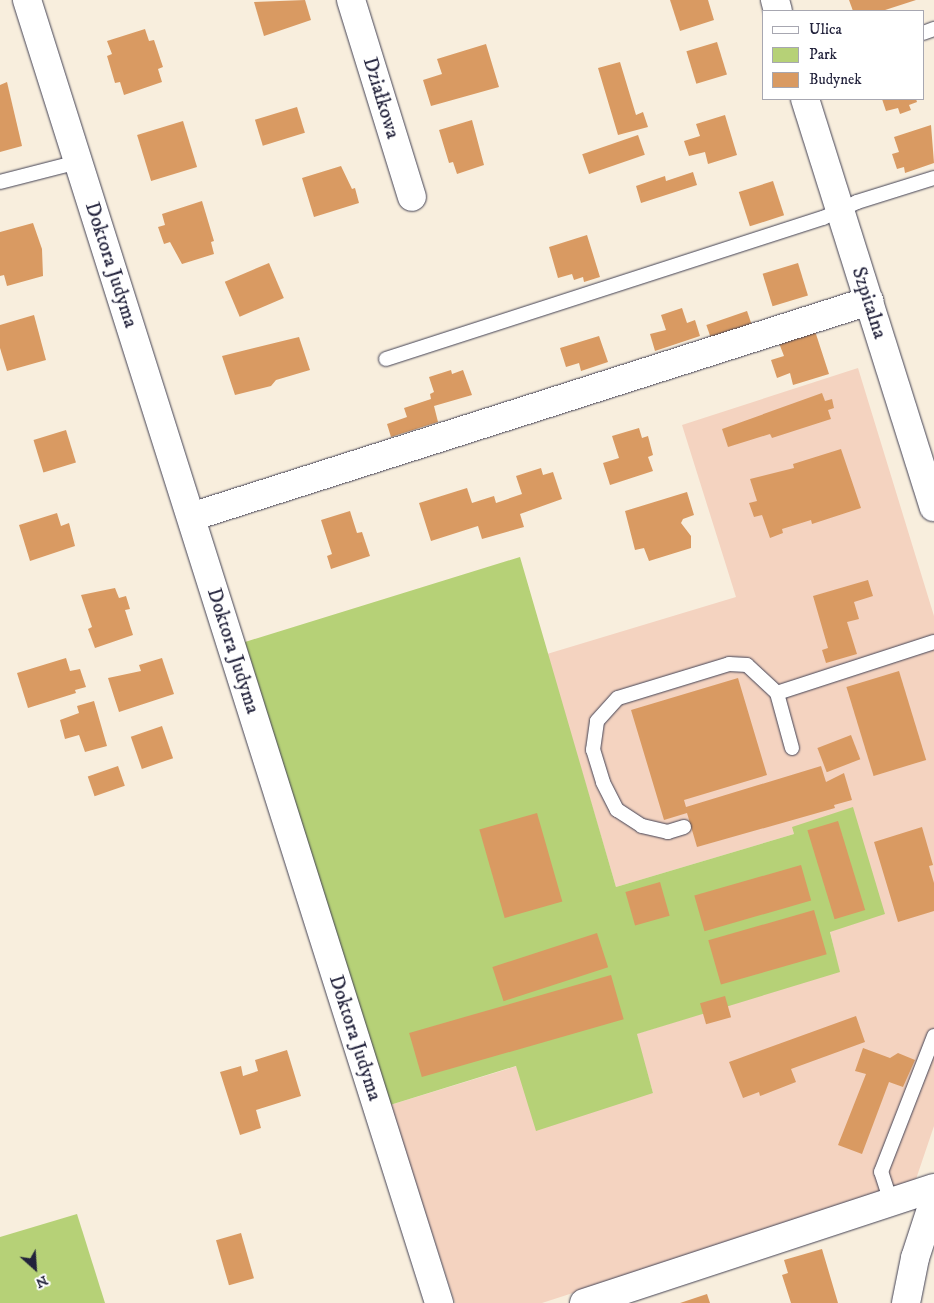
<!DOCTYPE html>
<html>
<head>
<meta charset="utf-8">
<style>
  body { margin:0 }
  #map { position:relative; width:934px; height:1303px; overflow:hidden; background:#f8eedd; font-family:"IM FELL DW Pica",serif }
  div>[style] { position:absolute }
  .built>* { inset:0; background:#f4d3c0 }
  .green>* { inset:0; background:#b6d177 }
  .building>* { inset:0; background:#d99a62; transform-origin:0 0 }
  .roads { filter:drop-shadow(0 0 1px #424153) drop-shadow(0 0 1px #424153) }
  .service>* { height:14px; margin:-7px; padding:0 7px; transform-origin:7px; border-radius:7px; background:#fff }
  .minor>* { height:28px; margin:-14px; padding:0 14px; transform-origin:14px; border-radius:14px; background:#fff }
  .tertiary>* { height:28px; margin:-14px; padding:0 14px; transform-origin:14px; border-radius:14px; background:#fff }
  span { translate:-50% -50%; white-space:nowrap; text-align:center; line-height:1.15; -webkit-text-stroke:5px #fff; paint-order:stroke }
  .street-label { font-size:20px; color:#22223b }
  .legend { position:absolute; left:762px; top:10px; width:162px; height:90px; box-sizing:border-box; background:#fff; border:1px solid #a7a7b1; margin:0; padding:6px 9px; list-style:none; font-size:15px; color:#22223b }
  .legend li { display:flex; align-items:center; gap:10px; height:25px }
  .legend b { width:25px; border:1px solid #a7a7b1 }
  .north { position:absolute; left:10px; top:1243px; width:50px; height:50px; -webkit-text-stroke:4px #fff; paint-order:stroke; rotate:154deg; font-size:14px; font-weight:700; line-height:20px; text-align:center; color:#22223b }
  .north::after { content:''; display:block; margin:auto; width:18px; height:22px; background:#22223b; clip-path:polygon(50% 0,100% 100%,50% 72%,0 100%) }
</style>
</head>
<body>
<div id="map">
  <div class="built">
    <div style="clip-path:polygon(858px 368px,934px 616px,934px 1126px,915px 1182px,542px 1303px,455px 1303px,390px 1105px,517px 1066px,653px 1093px,636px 1034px,839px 971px,830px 931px,792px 827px,794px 834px,616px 887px,547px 654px,736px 597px,682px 425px)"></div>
  </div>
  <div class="green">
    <div style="clip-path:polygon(520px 557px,616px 887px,794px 834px,792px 827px,853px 807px,885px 914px,830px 932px,840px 972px,637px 1034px,653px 1093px,536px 1131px,516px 1066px,390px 1105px,245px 642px)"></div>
    <div style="clip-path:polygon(77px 1214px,105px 1303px,0 1303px,0 1237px)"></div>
  </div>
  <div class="building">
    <div style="clip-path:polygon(305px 0,311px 20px,264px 36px,254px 2px)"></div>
    <div style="clip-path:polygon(670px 0,708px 0,714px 20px,680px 31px)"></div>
    <div style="clip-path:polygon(849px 0,916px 0,882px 11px,853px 11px)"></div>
    <div style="clip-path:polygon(145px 29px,149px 41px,154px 40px,163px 67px,158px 69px,162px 82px,124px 95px,120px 82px,115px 83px,107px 56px,112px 54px,107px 41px)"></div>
    <div style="left:717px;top:42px;width:34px;height:32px;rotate:73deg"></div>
    <div style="clip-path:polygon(486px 44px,499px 87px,431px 106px,423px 80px,442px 74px,437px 59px)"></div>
    <div style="clip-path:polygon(620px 62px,636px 115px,643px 112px,648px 127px,618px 135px,598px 68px)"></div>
    <div style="clip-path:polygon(7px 82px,22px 146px,0 152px,0 85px)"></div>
    <div style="clip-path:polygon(882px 99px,916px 99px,917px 102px,909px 105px,911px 110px,900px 114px,898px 108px,886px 111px)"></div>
    <div style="left:297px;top:107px;width:27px;height:44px;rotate:73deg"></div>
    <div style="clip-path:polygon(725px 115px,737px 155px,708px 164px,705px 152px,689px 156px,684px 141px,700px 136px,696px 124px)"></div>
    <div style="clip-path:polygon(472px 120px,484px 165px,457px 174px,453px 162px,449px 163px,439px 130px)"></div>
    <div style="left:183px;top:121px;width:48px;height:48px;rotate:73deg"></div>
    <div style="clip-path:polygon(931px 125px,934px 163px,905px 173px,904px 167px,897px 169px,892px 154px,899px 152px,894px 137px)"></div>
    <div style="left:638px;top:135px;width:21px;height:59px;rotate:71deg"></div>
    <div style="clip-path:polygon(341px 166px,352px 189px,355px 188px,359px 203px,314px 217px,302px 178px)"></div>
    <div style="clip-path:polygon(693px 172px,697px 185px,641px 203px,636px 186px,665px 176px,666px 181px)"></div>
    <div style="left:773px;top:181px;width:36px;height:36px;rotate:72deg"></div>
    <div style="clip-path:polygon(202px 201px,214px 241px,211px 242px,214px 254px,182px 264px,170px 242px,164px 244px,158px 227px,165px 225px,162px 214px)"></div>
    <div style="clip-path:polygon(33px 223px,42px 249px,43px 276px,7px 286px,4px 275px,0 276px,0 232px)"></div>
    <div style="clip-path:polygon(587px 235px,600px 277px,584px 282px,583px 277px,574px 280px,572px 274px,558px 278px,549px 247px)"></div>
    <div style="left:269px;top:263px;width:38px;height:48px;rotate:67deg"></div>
    <div style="left:798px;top:263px;width:34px;height:37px;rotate:73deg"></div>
    <div style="clip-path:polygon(682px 308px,687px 323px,695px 320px,700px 336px,655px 351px,650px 334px,666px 330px,661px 315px)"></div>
    <div style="left:747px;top:311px;width:18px;height:43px;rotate:71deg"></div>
    <div style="clip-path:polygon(34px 315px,46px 360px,7px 371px,0 348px,0 325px)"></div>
    <div style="clip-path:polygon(815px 331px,829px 374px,793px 385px,790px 373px,777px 378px,771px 360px,784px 356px,779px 343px)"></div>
    <div style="clip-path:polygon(599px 336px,608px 362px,581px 371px,579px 363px,566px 367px,560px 348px)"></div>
    <div style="clip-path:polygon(299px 337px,310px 370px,276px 380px,271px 386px,235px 395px,222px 356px)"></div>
    <div style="clip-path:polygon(451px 370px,452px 374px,463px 370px,472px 395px,434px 406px,438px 422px,391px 437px,387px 424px,407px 417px,404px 408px,431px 399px,430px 394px,434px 392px,429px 377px)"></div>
    <div style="clip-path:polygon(822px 393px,825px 401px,832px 399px,834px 408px,828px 410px,831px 419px,772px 438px,770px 434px,728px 447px,722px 429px)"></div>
    <div style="clip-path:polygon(639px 428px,642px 438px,648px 436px,653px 455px,648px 457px,653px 471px,610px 485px,603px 463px,619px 458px,612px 436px)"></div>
    <div style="left:66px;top:430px;width:34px;height:34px;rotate:73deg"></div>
    <div style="clip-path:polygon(841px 449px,861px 508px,812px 524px,811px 520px,782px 529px,783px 533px,770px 538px,762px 515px,754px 517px,749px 503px,757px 501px,750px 479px,794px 468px,793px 464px)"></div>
    <div style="clip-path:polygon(541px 468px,543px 475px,553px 472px,562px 499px,520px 514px,524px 527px,482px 539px,478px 526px,431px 541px,419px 503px,467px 488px,472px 503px,494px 496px,496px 503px,522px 494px,516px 476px)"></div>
    <div style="clip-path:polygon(687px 492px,694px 515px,683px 519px,681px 523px,691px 536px,691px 548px,649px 561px,644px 548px,635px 550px,625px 511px)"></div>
    <div style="clip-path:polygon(350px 511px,357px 533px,362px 532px,370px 556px,331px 569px,327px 556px,332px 554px,321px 520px)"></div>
    <div style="clip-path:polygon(57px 513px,61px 526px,69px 523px,75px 546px,30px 561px,19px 525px)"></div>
    <div style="clip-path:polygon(868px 580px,873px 596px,854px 602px,859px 619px,847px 622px,857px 654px,826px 663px,822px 650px,828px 648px,813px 596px)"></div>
    <div style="clip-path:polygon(115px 588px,119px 598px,126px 596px,130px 609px,125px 610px,133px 635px,95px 648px,88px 629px,92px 627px,81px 595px)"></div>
    <div style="clip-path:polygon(66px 658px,70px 671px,80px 669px,86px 687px,75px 690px,76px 693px,28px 708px,17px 673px)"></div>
    <div style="clip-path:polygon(162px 658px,174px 694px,119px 712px,108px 678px,141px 671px,139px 665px)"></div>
    <div style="left:899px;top:671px;width:93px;height:55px;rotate:73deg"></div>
    <div style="clip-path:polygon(738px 678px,767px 775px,684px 800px,686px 807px,821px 766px,826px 782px,844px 773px,852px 800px,834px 805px,835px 808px,697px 847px,687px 813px,664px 820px,631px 710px)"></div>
    <div style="clip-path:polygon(94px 701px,107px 746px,85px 752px,79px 735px,65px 739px,60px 720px,79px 713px,77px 706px)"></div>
    <div style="left:162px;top:726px;width:34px;height:33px;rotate:71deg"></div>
    <div style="left:851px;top:735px;width:26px;height:36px;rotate:69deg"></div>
    <div style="left:118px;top:766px;width:21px;height:32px;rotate:71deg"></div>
    <div style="left:537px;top:813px;width:92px;height:60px;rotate:74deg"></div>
    <div style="left:838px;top:821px;width:93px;height:32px;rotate:73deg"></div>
    <div style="clip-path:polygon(922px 827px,933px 865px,929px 866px,934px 883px,934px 911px,898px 922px,874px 842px)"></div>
    <div style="left:801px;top:865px;width:37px;height:111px;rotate:74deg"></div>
    <div style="left:660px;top:882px;width:35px;height:36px;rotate:74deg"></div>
    <div style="left:814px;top:910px;width:46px;height:110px;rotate:74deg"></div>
    <div style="left:597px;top:933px;width:36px;height:110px;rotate:72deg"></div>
    <div style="left:611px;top:975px;width:46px;height:210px;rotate:74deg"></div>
    <div style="left:725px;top:996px;width:22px;height:26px;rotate:74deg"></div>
    <div style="clip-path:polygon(856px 1016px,865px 1042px,791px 1069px,796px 1082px,760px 1096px,759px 1092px,743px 1098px,729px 1062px)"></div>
    <div style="clip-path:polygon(863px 1048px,890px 1058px,898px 1053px,915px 1060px,903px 1087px,889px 1082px,862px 1154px,838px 1145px,866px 1074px,855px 1071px)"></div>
    <div style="clip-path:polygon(287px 1050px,301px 1096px,256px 1110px,261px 1128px,240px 1135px,220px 1072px,241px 1066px,243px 1076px,258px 1071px,255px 1060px)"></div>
    <div style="left:241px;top:1233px;width:47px;height:26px;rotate:74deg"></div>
    <div style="clip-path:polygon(822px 1249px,838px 1303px,791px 1303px,782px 1275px,788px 1273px,784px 1260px)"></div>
    <div style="clip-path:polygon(707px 1294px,710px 1303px,680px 1303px)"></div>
  </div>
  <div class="roads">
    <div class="service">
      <div style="left:923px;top:33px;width:12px;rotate:-20deg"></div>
      <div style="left:0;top:182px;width:81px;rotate:-14.4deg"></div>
      <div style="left:386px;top:359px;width:459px;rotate:-17.9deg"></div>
      <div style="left:823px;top:218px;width:38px;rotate:-25deg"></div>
      <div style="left:857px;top:202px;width:81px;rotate:-17.3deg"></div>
      <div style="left:792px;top:748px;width:57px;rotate:-105.3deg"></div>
      <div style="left:777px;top:693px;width:165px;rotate:-18deg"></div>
      <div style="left:684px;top:827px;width:17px;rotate:163deg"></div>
      <div style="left:668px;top:832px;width:27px;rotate:-167deg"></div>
      <div style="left:642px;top:826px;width:30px;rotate:-147deg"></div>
      <div style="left:617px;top:810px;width:31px;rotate:-117deg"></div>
      <div style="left:603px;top:782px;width:34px;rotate:-107deg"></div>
      <div style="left:593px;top:750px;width:29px;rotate:-82deg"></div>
      <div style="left:597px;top:721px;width:31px;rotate:-48deg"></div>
      <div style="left:618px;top:698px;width:116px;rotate:-17deg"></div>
      <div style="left:729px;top:664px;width:18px;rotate:3deg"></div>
      <div style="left:747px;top:665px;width:41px;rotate:43deg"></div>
      <div style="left:891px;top:1202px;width:32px;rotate:-108deg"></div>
      <div style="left:881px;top:1172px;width:146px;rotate:-68.7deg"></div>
    </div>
    <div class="minor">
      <div style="left:27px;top:0;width:1367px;rotate:72.45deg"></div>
      <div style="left:351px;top:0;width:206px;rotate:72.8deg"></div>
      <div style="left:191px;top:517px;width:712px;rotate:-17.67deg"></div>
      <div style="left:584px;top:1303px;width:368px;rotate:-18.2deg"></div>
    </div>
    <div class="tertiary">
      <div style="left:775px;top:0;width:11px;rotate:75deg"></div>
      <div style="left:805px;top:99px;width:428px;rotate:72.5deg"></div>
      <div style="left:906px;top:1303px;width:46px;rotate:-78.7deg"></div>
      <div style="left:915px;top:1258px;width:61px;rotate:-71.9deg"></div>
    </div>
  </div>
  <div class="street-label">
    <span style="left:381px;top:98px;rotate:73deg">Działkowa</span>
    <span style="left:111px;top:265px;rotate:72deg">Doktora Judyma</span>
    <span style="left:869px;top:303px;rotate:72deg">Szpitalna</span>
    <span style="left:233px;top:651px;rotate:72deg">Doktora Judyma</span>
    <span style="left:355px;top:1038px;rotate:72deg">Doktora Judyma</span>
  </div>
  <ul class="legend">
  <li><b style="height:6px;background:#fff"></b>Ulica</li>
  <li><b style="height:14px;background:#b6d177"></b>Park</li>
  <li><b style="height:14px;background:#d99a62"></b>Budynek</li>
  </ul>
  <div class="north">N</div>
</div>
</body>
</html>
